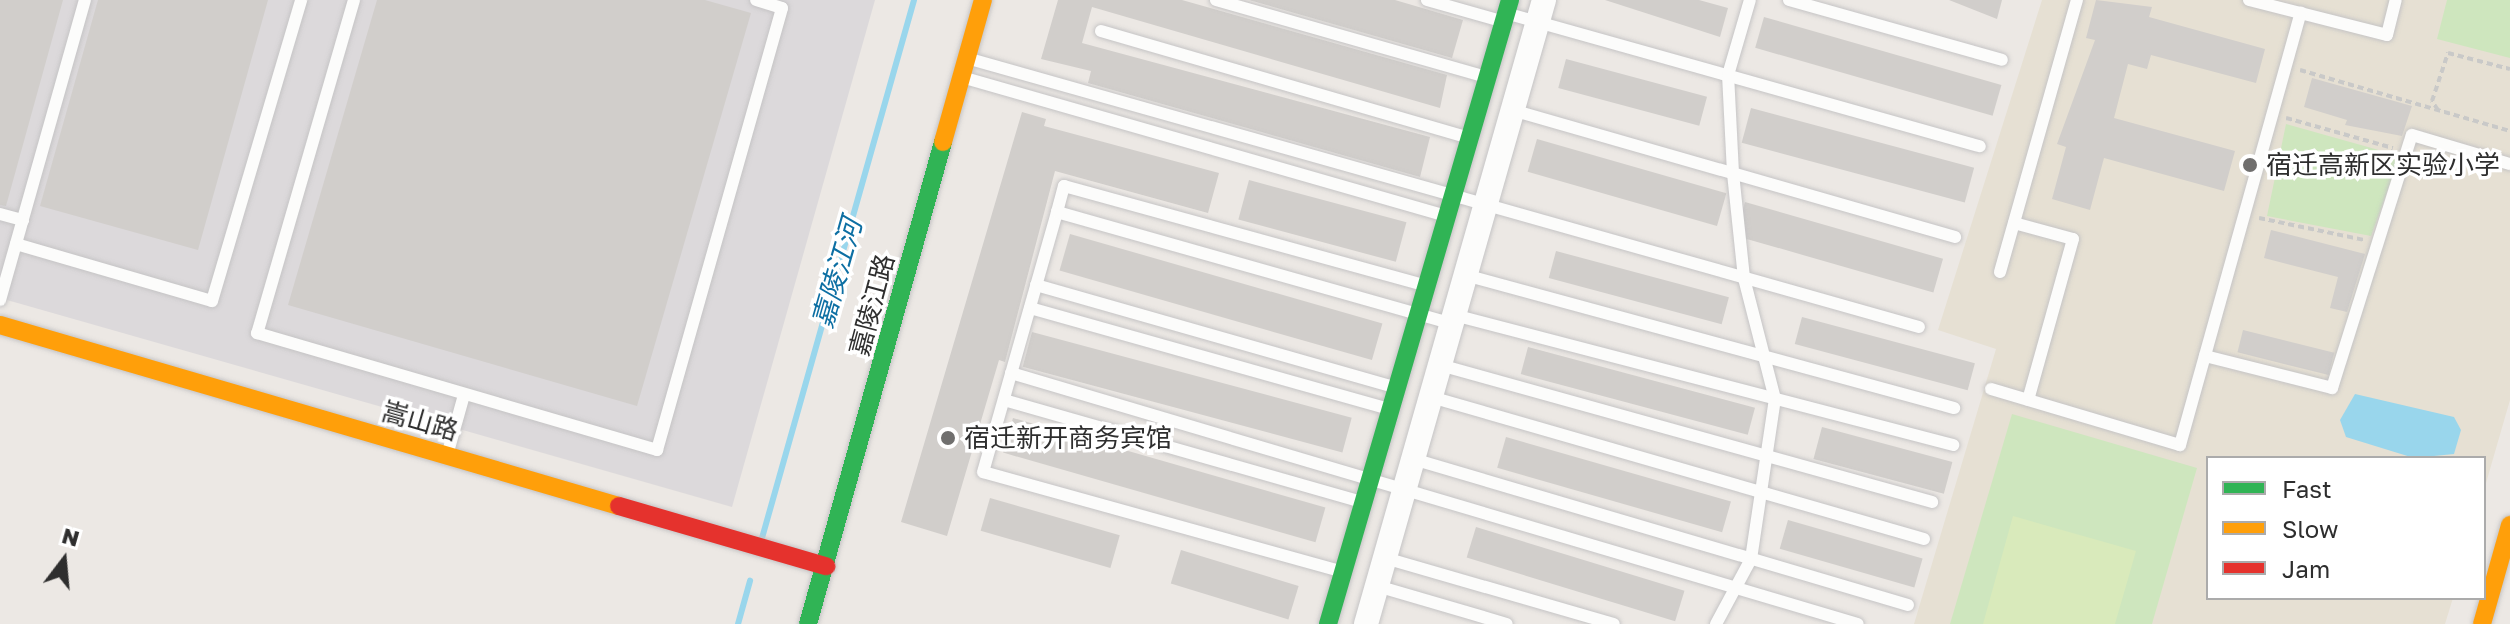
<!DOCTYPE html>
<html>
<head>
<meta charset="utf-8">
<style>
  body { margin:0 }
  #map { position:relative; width:2510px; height:624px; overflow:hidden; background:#ece8e4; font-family:"Golos Text","Noto Sans SC",sans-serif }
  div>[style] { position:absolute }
  .industrial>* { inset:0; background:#dcd9db }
  .education>* { inset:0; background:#e6e0d3 }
  .green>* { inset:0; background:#cee6be }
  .pitch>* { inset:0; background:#d9eabb }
  .water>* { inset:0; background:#99d6ec }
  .stream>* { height:6px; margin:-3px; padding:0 3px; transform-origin:3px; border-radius:3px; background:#99d6ec }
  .building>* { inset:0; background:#d1cecb; transform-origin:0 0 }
  .path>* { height:4px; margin-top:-2px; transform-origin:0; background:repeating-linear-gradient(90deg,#c9c9c8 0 6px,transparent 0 10px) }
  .roads { filter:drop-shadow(0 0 2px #c5c4c5) drop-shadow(0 0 2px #c5c4c5) }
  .lane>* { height:12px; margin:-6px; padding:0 6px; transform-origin:6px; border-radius:6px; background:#fcfcfb }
  .street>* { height:24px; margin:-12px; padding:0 12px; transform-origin:12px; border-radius:12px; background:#fcfcfb }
  .fast>* { height:18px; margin:-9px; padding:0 9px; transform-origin:9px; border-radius:9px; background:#30b455 }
  .slow>* { height:18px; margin:-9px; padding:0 9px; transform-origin:9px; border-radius:9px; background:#ff9f0a }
  .jam>* { height:18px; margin:-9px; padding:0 9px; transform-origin:9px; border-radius:9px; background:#e5322d }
  .dots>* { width:22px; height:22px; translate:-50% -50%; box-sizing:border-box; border:4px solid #fff; border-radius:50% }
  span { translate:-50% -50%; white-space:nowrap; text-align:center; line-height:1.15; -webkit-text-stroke:7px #fff; paint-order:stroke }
  .poi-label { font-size:26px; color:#2e2e2e }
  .left { translate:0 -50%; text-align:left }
  .street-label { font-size:26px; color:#2e2e2e }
  .water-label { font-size:28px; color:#0d6fa3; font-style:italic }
  .legend { position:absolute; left:2206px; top:456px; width:280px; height:144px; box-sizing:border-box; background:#fff; border:2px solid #ababab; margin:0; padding:10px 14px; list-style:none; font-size:24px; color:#2e2e2e }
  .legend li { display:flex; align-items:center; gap:16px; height:40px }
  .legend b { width:40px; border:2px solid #ababab }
  .north { position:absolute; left:24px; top:520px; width:80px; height:80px; -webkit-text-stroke:6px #fff; paint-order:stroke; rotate:16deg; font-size:22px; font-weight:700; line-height:32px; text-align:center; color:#2e2e2e }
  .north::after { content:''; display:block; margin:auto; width:28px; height:36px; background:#2e2e2e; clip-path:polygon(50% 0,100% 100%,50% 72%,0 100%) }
</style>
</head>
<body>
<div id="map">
  <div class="industrial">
    <div style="clip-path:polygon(0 0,875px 0,732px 507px,0 298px)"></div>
  </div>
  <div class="education">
    <div style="clip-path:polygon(2042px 0,2510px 0,2510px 400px,2484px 490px,2484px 458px,2208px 458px,2208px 598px,2453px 598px,2445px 624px,1914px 624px,1996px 349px,1938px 330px)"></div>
  </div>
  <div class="green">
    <div style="clip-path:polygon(2447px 0,2510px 0,2510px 58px,2437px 39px)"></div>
    <div style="clip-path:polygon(2286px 124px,2400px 156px,2371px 236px,2267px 216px)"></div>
    <div style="clip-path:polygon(2012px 414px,2197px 468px,2152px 624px,1950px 624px)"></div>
  </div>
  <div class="pitch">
    <div style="clip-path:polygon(2013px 516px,2136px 551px,2115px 624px,1983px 624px)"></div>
  </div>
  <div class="water">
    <div style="clip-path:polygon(2355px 394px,2454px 417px,2461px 430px,2454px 454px,2414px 458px,2346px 437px,2340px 420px)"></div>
  </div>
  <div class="stream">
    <div style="left:762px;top:538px;width:559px;rotate:-74.22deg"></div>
    <div style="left:738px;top:624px;width:45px;rotate:-74.4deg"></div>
  </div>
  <div class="building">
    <div style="clip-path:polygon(0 0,63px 0,6px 206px,0 205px)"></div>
    <div style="clip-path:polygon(98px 0,268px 0,198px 250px,40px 206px)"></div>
    <div style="clip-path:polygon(377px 0,705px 0,751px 13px,637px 406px,288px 305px)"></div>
    <div style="clip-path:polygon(1058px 0,1182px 0,1447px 75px,1440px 108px,1092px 7px,1082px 43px,1430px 137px,1420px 177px,1088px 83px,1091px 71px,1041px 59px)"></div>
    <div style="clip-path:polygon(1249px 0,1395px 0,1463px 20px,1452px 58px)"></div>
    <div style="clip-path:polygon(1605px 0,1699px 0,1728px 8px,1720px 37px)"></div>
    <div style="clip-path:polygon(1949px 0,2002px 0,1997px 19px)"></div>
    <div style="clip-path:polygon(2096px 0,2152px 7px,2149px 17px,2265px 49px,2256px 83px,2151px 55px,2147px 69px,2128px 64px,2114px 118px,2235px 151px,2224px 191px,2104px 158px,2090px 210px,2052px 199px,2066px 147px,2057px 144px,2095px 40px,2086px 38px)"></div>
    <div style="left:1764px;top:17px;width:247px;height:32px;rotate:16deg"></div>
    <div style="left:1566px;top:59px;width:146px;height:30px;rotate:15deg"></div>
    <div style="clip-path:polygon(2312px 78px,2412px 106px,2402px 136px,2345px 125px,2347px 120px,2304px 107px)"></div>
    <div style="left:1751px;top:108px;width:231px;height:36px;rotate:15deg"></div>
    <div style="clip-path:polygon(1022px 112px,1046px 119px,1044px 126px,1219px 173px,1208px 213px,1055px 171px,1005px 362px,999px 360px,947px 536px,901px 522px)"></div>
    <div style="left:1537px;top:139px;width:197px;height:34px;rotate:16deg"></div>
    <div style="left:1249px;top:180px;width:163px;height:41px;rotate:15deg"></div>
    <div style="left:1745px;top:202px;width:206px;height:35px;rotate:16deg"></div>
    <div style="clip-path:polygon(2271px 230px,2365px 254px,2347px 312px,2330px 308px,2338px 277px,2264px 258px)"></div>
    <div style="left:1070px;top:234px;width:325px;height:38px;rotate:16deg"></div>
    <div style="left:1556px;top:251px;width:179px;height:28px;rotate:15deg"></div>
    <div style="left:1802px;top:317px;width:179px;height:28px;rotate:15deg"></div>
    <div style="left:2243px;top:330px;width:94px;height:23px;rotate:14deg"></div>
    <div style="left:1032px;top:332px;width:331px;height:36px;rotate:15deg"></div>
    <div style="left:1528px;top:347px;width:235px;height:28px;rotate:15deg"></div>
    <div style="left:1013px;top:418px;width:325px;height:36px;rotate:16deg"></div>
    <div style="left:1822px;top:427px;width:135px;height:33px;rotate:15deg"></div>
    <div style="left:1506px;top:437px;width:234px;height:32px;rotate:16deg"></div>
    <div style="left:990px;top:498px;width:135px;height:34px;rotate:16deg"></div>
    <div style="left:1788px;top:520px;width:140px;height:30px;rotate:16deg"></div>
    <div style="left:1476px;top:527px;width:218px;height:32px;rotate:17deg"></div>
    <div style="left:1181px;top:550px;width:123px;height:35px;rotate:17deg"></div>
  </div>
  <div class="path">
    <div style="left:2300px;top:70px;width:219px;rotate:16.2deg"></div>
    <div style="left:2438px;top:110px;width:11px;rotate:-124deg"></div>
    <div style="left:2432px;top:101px;width:51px;rotate:-71.6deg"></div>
    <div style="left:2448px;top:53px;width:64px;rotate:14.5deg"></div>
    <div style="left:2286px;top:118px;width:111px;rotate:15.7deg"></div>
    <div style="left:2259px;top:218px;width:107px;rotate:11.8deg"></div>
  </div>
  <div class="roads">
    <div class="lane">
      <div style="left:354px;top:0;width:347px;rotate:106.2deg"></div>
      <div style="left:257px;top:333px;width:417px;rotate:16.3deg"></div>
      <div style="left:657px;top:450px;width:459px;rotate:-74.2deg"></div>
      <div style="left:782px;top:8px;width:27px;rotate:-163deg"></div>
      <div style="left:1216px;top:0;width:281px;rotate:15.9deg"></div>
      <div style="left:1427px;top:0;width:77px;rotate:15.8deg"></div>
      <div style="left:1789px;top:0;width:221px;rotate:15.7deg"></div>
      <div style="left:2249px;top:0;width:142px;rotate:14.2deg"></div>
      <div style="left:2387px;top:35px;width:36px;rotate:-76deg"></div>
      <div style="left:1509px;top:14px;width:489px;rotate:15.7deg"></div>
      <div style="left:1101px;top:31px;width:381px;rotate:16.2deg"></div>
      <div style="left:970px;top:59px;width:986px;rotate:15.77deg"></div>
      <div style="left:965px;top:78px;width:497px;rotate:16deg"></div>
      <div style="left:1512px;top:110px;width:461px;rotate:16deg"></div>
      <div style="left:1057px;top:212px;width:27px;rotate:-75deg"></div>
      <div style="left:1064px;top:186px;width:373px;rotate:15.4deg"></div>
      <div style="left:0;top:214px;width:24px;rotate:15deg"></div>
      <div style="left:2014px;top:223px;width:61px;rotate:15.2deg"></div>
      <div style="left:2073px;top:239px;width:167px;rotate:105.6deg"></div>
      <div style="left:16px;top:244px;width:204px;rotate:16.2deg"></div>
      <div style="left:212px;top:301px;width:314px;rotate:-73.5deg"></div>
      <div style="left:2000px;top:272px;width:283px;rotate:-74.2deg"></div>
      <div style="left:1465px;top:275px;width:507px;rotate:15.22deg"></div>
      <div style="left:1036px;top:285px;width:373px;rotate:15.9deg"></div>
      <div style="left:0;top:300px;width:312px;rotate:-74.2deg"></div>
      <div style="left:1030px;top:308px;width:373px;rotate:15.7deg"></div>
      <div style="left:1454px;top:315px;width:516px;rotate:14.6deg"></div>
      <div style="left:2205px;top:356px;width:131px;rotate:14.1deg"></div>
      <div style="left:2332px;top:388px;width:265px;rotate:-72.5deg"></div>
      <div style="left:2412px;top:135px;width:102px;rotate:16.5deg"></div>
      <div style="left:1440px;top:365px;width:511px;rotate:15.56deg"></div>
      <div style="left:1011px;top:373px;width:883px;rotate:16.51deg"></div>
      <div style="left:1991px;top:389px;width:197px;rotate:16.5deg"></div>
      <div style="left:2180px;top:445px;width:449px;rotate:-74.4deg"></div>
      <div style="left:1431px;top:397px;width:513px;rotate:16.07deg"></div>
      <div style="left:1004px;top:400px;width:373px;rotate:15.9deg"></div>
      <div style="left:448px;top:452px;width:59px;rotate:-74.3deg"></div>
      <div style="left:1413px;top:459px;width:516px;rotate:16.43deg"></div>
      <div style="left:1385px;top:558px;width:238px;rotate:16.1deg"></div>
      <div style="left:1340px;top:571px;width:370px;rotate:-164.5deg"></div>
      <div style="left:983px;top:472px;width:270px;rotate:-74.1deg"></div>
      <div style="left:1057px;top:212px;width:411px;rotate:15.8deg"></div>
      <div style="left:1377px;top:586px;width:135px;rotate:16.3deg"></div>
      <div style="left:1716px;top:624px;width:74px;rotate:-61.7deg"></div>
      <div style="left:1751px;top:559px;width:162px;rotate:-81.5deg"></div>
      <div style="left:1775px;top:399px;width:125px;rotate:-104.4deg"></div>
      <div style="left:1744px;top:278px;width:106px;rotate:-96deg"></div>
      <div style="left:1733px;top:173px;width:98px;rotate:-92.9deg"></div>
      <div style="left:1728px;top:75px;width:78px;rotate:-73.7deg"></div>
    </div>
    <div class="street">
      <div style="left:1366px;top:624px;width:649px;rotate:-74.08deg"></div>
    </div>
    <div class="fast">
      <div style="left:808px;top:624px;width:501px;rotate:-74.35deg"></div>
      <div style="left:1328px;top:624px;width:650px;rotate:-73.74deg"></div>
    </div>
    <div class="slow">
      <div style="left:943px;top:142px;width:148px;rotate:-74.3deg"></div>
      <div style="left:0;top:325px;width:645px;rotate:16.3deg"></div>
      <div style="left:2482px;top:624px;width:103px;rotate:-74.2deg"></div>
    </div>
    <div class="jam">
      <div style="left:619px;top:506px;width:216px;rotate:16.2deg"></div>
    </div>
  </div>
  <div class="dots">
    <div style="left:2250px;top:165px;background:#706f6e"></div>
    <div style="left:948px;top:438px;background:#706f6e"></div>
  </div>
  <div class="poi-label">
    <span class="left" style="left:2266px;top:165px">宿迁高新区实验小学</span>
    <span class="left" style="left:964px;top:438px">宿迁新开商务宾馆</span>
  </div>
  <div class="street-label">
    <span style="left:872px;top:305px;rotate:-75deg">嘉陵江路</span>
    <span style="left:420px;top:421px;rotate:16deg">嵩山路</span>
  </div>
  <div class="water-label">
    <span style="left:837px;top:273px;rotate:-74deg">嘉陵江河</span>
  </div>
  <ul class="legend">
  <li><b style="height:10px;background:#30b455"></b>Fast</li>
  <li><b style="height:10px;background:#ff9f0a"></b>Slow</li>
  <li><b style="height:10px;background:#e5322d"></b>Jam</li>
  </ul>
  <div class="north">N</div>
</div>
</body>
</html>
